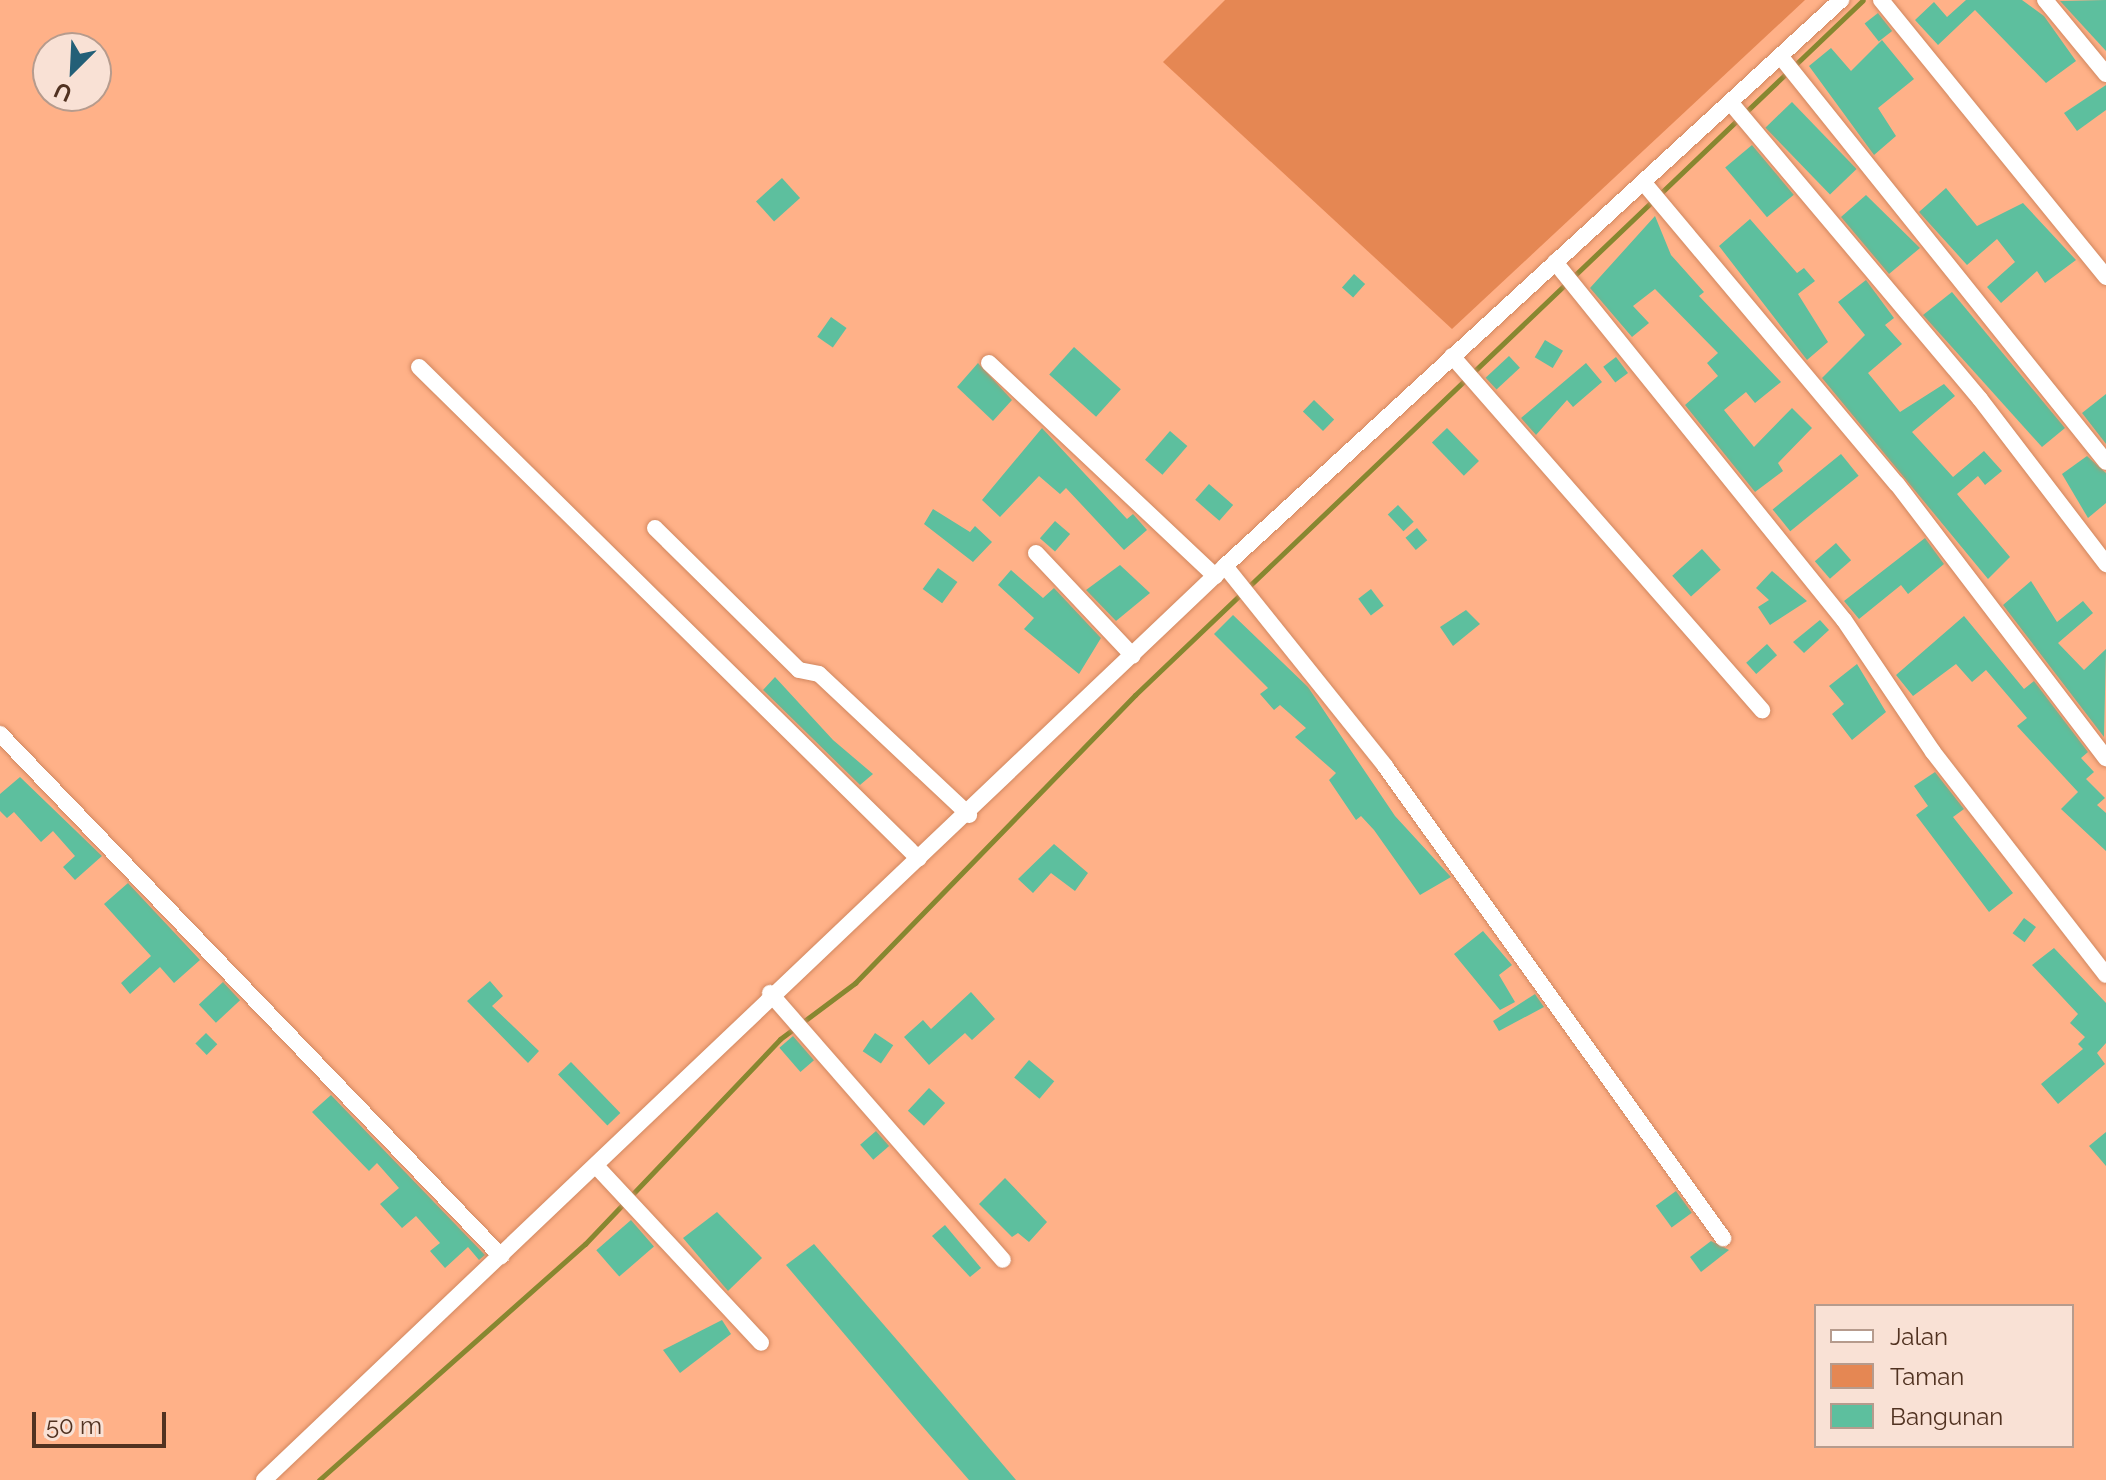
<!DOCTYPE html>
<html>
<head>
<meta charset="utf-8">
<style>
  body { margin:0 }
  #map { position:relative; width:2106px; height:1480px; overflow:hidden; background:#ffb188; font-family:Raleway,sans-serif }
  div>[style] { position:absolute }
  .green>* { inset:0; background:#e58753 }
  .stream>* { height:5px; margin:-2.5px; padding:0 2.5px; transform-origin:2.5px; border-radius:2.5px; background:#878730 }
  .building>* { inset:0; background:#5dbf9e; transform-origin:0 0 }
  .roads { filter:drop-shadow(0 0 2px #d1875f) drop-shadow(0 0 2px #d1875f) }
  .street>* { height:16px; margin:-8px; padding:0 8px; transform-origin:8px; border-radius:8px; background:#fff }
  span { translate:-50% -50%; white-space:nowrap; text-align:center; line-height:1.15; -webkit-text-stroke:8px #f9e1d5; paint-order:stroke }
  .legend { position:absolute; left:1814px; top:1304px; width:260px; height:144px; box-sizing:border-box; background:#f9e1d5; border:2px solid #b69b8d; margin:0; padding:10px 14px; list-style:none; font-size:24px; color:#513221 }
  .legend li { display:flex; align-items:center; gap:16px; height:40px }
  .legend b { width:40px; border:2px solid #b69b8d }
  .north { position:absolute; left:32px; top:32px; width:80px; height:80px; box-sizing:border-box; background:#f9e1d5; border:2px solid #b69b8d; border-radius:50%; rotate:204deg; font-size:22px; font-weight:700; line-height:32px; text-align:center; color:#513221 }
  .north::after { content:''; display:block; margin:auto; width:28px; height:36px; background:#235f77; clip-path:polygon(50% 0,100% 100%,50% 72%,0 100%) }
  .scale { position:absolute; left:32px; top:1412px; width:134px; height:36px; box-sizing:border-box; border:4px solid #513221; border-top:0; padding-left:10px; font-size:24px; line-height:28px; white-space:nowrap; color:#513221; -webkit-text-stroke:6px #f9e1d5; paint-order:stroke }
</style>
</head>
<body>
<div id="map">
  <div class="green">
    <div style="clip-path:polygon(1225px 0,1805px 0,1452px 329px,1163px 62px)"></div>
  </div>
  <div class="stream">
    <div style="left:319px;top:1480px;width:356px;rotate:-41.6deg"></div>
    <div style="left:585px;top:1244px;width:283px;rotate:-46.4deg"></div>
    <div style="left:780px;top:1039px;width:94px;rotate:-36.7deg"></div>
    <div style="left:855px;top:983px;width:402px;rotate:-45.8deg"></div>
    <div style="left:1135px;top:695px;width:1006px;rotate:-43.67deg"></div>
  </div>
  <div class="building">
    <div style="clip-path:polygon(1966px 0,2022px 0,2044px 16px,2076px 61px,2046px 83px,1975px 10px,1938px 45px,1915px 20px,1934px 2px,1947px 17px)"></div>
    <div style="clip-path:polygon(2106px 0,2106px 51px,2060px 1px)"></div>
    <div style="left:1878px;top:13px;width:23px;height:17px;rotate:52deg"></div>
    <div style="clip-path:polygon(1882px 40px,1914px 79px,1878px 108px,1896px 136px,1874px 155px,1809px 66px,1831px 48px,1851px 71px)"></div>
    <div style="clip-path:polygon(2106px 85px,2106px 110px,2077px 131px,2064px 113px)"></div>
    <div style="left:1792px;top:102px;width:93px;height:37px;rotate:46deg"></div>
    <div style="left:1752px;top:145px;width:65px;height:35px;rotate:50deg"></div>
    <div style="left:782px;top:178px;width:27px;height:35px;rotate:48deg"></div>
    <div style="clip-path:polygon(1946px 188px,1977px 226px,2023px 203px,2076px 260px,2045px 283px,2037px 271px,2001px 303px,1987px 287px,2015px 262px,1997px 239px,1967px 265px,1919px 212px)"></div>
    <div style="clip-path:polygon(1866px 195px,1920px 248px,1889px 274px,1841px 217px)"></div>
    <div style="clip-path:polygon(1655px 216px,1671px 255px,1704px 292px,1699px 296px,1781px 382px,1755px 403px,1746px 392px,1724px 410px,1754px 447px,1792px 408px,1812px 428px,1778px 463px,1783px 471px,1755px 492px,1685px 405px,1718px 376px,1707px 363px,1718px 353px,1655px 289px,1633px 306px,1649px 323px,1632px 337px,1590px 288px)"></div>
    <div style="clip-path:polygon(1750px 219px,1797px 273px,1804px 268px,1815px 281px,1798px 294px,1828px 342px,1807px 360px,1719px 246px)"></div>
    <div style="left:1354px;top:274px;width:15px;height:18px;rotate:42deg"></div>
    <div style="clip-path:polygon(1866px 280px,1894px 318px,1885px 325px,1902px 344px,1868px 373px,1900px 412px,1944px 384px,1955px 396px,1912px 432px,1953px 477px,1984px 451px,2002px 471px,1985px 485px,1978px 476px,1957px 494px,2010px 557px,1988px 579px,1822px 378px,1865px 335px,1838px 302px)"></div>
    <div style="clip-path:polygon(1952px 292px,2065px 428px,2042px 447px,1923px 315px)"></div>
    <div style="left:831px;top:317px;width:19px;height:24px;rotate:35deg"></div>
    <div style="left:1545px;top:340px;width:21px;height:20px;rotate:31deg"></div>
    <div style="left:1074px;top:347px;width:63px;height:37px;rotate:42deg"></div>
    <div style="left:1509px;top:356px;width:16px;height:32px;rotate:47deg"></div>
    <div style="left:1616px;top:357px;width:20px;height:16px;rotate:53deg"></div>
    <div style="clip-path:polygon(978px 363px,1012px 400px,993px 421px,957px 387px)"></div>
    <div style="clip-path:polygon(1586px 363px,1602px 382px,1573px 407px,1567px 400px,1536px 435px,1521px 418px)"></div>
    <div style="clip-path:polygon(2106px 394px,2106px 444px,2082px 413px)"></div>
    <div style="left:1314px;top:400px;width:28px;height:16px;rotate:44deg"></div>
    <div style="clip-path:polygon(1042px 428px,1127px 519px,1133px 514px,1147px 530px,1124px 550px,1066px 488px,1060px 494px,1039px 476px,1000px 517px,982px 500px)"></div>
    <div style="left:1447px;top:428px;width:46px;height:21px;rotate:46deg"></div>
    <div style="left:1170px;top:431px;width:23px;height:38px;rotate:41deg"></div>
    <div style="left:1841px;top:454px;width:28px;height:88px;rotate:51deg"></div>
    <div style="clip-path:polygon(2087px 456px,2106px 473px,2106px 503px,2088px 518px,2062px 474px)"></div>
    <div style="left:1209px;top:484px;width:32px;height:21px;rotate:41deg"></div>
    <div style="left:1398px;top:505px;width:23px;height:14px;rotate:47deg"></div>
    <div style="clip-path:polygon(933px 509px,970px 532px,975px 526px,992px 542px,973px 562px,924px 524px)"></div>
    <div style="left:1055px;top:521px;width:20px;height:23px;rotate:41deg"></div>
    <div style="left:1417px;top:528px;width:16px;height:15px;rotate:50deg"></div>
    <div style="clip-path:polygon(1925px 538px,1944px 564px,1908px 594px,1901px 585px,1859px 619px,1844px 601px)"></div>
    <div style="left:1836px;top:543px;width:23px;height:28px;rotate:49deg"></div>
    <div style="left:1702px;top:549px;width:28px;height:40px;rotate:48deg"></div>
    <div style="clip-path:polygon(1120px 565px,1150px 593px,1116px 621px,1086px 590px)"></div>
    <div style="left:938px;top:568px;width:24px;height:26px;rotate:36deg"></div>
    <div style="clip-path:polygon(1011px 570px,1043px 598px,1054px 588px,1101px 638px,1079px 674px,1024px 629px,1034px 618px,998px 585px)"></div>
    <div style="clip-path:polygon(1772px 571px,1807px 601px,1770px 625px,1758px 607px,1769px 600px,1756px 588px)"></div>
    <div style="clip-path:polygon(2031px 581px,2057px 622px,2083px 601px,2093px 613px,2058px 643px,2084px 670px,2106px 649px,2104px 737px,2003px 605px)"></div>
    <div style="left:1371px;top:589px;width:21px;height:16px;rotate:53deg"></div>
    <div style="clip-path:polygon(1466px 610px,1480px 624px,1453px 646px,1440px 627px)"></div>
    <div style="clip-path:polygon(1233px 615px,1308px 687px,1395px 816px,1451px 877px,1420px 895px,1374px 830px,1361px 816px,1356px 820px,1329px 780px,1336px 773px,1295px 737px,1306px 728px,1280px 705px,1274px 710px,1260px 694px,1268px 688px,1214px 634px)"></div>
    <div style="clip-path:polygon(1964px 616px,2024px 689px,2034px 681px,2088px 752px,2081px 758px,2094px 772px,2086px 779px,2105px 798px,2097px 805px,2106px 813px,2106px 851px,2061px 809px,2078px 792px,2017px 726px,2027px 718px,1986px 670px,1972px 682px,1956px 664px,1913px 696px,1896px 675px)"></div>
    <div style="clip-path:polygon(1820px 620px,1829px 630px,1804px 653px,1793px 642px)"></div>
    <div style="left:1767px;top:644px;width:15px;height:28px;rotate:48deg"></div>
    <div style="clip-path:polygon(1857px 664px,1886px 712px,1852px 740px,1832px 714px,1844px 704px,1829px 686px)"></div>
    <div style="clip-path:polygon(775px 677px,833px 740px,873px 774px,860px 785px,763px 690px)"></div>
    <div style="clip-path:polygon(1935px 772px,1964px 809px,1953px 817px,2013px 893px,1989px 912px,1916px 815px,1928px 806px,1914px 786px)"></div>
    <div style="clip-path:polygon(20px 777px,102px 856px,75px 880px,63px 867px,75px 856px,53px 831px,41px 842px,14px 812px,7px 818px,0 811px,0 794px)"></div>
    <div style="clip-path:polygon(1054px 844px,1088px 873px,1075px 891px,1051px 873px,1033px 893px,1018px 879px)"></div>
    <div style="clip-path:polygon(128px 883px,200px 960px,174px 983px,160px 967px,130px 994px,121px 983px,151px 956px,104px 904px)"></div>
    <div style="left:2024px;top:918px;width:15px;height:19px;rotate:37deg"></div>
    <div style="clip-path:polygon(1483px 931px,1512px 965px,1499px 975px,1515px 1002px,1500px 1010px,1454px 954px)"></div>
    <div style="clip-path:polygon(2054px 948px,2106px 1003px,2106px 1043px,2097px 1053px,2105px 1064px,2058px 1104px,2041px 1084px,2083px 1049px,2078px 1044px,2085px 1037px,2070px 1023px,2078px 1014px,2032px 965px)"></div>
    <div style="clip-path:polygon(490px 981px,503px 996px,492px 1006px,539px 1051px,528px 1063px,467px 1001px)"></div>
    <div style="left:223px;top:982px;width:25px;height:33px;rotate:47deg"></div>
    <div style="clip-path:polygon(971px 992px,995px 1019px,972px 1040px,965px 1033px,929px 1065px,904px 1037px,923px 1020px,931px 1029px)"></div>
    <div style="clip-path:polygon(1535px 994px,1544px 1007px,1499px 1031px,1493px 1021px)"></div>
    <div style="left:206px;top:1033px;width:16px;height:15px;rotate:45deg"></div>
    <div style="left:875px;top:1033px;width:22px;height:22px;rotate:34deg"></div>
    <div style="left:793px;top:1036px;width:32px;height:18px;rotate:49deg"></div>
    <div style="left:1029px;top:1060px;width:33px;height:23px;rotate:40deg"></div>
    <div style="left:571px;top:1062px;width:71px;height:18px;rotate:46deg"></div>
    <div style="left:929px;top:1088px;width:22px;height:31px;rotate:43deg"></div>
    <div style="clip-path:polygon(331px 1095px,485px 1255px,479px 1260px,468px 1247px,445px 1268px,430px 1251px,440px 1243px,416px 1216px,402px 1228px,380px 1204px,399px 1188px,377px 1163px,369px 1171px,312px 1112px)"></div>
    <div style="left:876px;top:1131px;width:20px;height:21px;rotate:49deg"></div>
    <div style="clip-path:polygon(2106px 1132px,2106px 1166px,2089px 1146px)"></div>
    <div style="clip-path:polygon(1005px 1178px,1047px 1222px,1029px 1242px,1018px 1233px,1012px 1237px,979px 1204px)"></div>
    <div style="left:1676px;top:1191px;width:27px;height:25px;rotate:54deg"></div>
    <div style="clip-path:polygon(717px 1212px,762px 1258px,728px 1291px,683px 1238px)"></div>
    <div style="left:631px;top:1220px;width:35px;height:46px;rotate:49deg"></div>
    <div style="clip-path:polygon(945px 1225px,981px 1268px,970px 1277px,932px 1236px)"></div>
    <div style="clip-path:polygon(1711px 1241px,1729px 1250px,1701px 1272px,1690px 1257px)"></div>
    <div style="clip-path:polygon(814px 1244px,903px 1347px,1016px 1480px,969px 1480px,922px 1426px,786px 1265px)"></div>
    <div style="clip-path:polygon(722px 1320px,731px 1334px,680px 1373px,663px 1350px)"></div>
  </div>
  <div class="roads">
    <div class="street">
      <div style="left:1881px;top:0;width:357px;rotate:50.9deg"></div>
      <div style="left:2045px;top:0;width:96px;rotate:50.5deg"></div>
      <div style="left:1781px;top:57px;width:519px;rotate:51.25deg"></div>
      <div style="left:1730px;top:102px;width:388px;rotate:49.9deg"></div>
      <div style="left:1980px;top:399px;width:208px;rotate:52.6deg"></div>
      <div style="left:1644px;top:183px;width:393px;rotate:50deg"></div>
      <div style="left:1897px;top:484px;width:345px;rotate:52.7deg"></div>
      <div style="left:1555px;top:262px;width:460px;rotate:51.1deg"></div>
      <div style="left:1844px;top:620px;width:159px;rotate:56deg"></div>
      <div style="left:1933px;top:752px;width:282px;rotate:52.2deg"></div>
      <div style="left:1452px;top:356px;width:471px;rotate:48.8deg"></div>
      <div style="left:989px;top:363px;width:311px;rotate:43.3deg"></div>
      <div style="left:419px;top:367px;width:701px;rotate:44.54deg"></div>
      <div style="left:655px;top:528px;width:202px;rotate:44.6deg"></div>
      <div style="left:799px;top:670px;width:20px;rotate:11deg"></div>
      <div style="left:819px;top:674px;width:206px;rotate:43.2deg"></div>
      <div style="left:1036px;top:553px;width:141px;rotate:46.7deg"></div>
      <div style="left:1225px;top:566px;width:256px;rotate:51.3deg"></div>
      <div style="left:1385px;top:766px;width:581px;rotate:54.39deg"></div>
      <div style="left:0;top:734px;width:724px;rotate:46.18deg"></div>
      <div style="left:770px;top:993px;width:354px;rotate:48.9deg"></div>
      <div style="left:598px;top:1168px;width:239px;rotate:47deg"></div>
      <div style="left:264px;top:1480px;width:1326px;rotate:-43.56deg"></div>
      <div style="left:1225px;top:566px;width:837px;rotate:-42.58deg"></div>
    </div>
  </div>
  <ul class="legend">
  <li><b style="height:10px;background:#fff"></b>Jalan</li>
  <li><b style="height:22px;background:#e58753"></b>Taman</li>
  <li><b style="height:22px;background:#5dbf9e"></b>Bangunan</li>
  </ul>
  <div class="north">U</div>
  <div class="scale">50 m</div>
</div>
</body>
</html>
